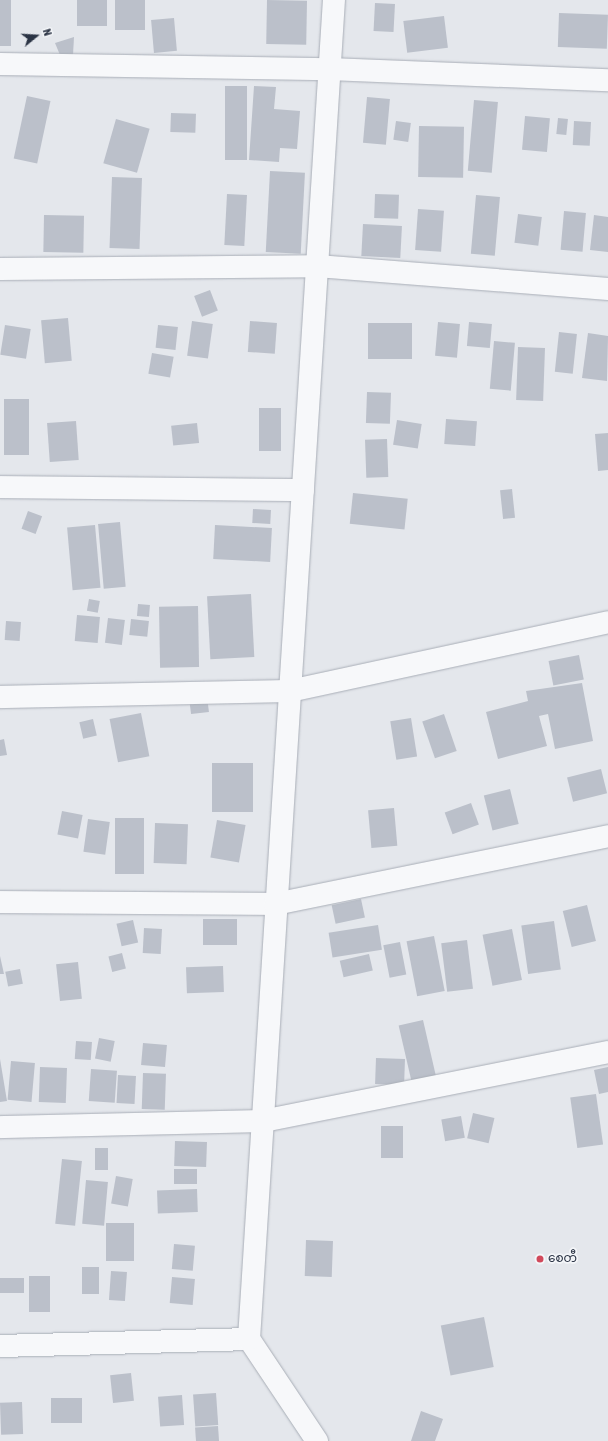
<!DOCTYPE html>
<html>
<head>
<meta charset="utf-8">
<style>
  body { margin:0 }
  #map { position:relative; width:608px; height:1441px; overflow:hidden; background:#e4e7ec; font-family:"Asap Condensed","Noto Sans Myanmar",sans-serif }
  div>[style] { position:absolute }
  .building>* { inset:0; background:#bbc0ca; transform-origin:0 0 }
  .roads { filter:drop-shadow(0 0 1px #a9aeb7) drop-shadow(0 0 1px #a9aeb7) }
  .minor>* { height:22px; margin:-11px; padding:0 11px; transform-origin:11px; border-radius:11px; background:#f7f8fa }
  .dots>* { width:11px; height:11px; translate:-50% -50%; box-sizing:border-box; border:2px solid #f4f6f9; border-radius:50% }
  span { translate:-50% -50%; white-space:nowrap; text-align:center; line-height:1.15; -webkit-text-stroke:3.5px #f4f6f9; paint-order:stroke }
  .poi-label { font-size:12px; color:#2b3445 }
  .left { translate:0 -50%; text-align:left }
  .north { position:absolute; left:16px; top:16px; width:40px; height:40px; -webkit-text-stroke:3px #f4f6f9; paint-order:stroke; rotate:72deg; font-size:11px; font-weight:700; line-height:16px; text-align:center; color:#2b3445 }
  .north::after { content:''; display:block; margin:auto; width:14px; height:18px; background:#2b3445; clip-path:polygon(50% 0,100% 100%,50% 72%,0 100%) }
</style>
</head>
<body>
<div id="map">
  <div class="building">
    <div style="left:0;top:0;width:11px;height:46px"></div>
    <div style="left:77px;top:0;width:30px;height:26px"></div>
    <div style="left:115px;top:0;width:30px;height:30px"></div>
    <div style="left:267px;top:0;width:40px;height:44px;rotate:1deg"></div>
    <div style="left:375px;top:3px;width:20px;height:28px;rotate:3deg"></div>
    <div style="left:559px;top:13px;width:49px;height:34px;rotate:2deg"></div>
    <div style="left:444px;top:16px;width:32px;height:41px;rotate:83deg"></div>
    <div style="left:174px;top:18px;width:33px;height:23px;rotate:85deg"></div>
    <div style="clip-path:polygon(74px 37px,73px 55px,60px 55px,55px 43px)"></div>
    <div style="left:225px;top:86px;width:22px;height:74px"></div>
    <div style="clip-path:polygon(254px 86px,276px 87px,274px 109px,300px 111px,297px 149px,280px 148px,279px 162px,249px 160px)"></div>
    <div style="left:27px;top:96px;width:24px;height:64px;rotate:12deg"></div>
    <div style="left:367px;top:97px;width:23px;height:46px;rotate:5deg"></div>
    <div style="left:474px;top:100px;width:24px;height:71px;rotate:5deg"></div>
    <div style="left:171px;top:113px;width:25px;height:19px;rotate:2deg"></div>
    <div style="left:525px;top:116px;width:25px;height:34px;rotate:5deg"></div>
    <div style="left:558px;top:118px;width:10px;height:16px;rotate:6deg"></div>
    <div style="left:116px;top:119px;width:35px;height:46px;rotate:16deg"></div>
    <div style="left:396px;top:121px;width:15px;height:19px;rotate:8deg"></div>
    <div style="left:574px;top:121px;width:17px;height:24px;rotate:3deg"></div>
    <div style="left:419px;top:126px;width:45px;height:51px;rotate:1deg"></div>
    <div style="left:270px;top:171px;width:35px;height:81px;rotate:3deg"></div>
    <div style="left:112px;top:177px;width:30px;height:71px;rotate:2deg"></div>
    <div style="left:227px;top:194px;width:20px;height:51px;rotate:3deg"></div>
    <div style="left:375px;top:194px;width:24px;height:24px;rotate:2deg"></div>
    <div style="left:476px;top:195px;width:24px;height:59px;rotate:5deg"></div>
    <div style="left:418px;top:209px;width:26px;height:41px;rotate:4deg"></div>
    <div style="left:564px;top:211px;width:22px;height:39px;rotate:5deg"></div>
    <div style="left:518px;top:214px;width:24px;height:29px;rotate:7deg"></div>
    <div style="left:44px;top:215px;width:40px;height:37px;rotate:1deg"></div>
    <div style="clip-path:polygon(594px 215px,608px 217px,608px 252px,590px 250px)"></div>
    <div style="left:363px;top:224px;width:39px;height:32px;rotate:3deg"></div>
    <div style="left:210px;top:290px;width:22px;height:17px;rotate:69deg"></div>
    <div style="left:68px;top:318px;width:43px;height:27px;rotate:85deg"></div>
    <div style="left:192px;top:321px;width:21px;height:35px;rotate:8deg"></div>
    <div style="left:250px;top:321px;width:27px;height:31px;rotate:4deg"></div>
    <div style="left:438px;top:322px;width:22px;height:34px;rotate:5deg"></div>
    <div style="left:469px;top:322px;width:23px;height:24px;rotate:5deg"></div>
    <div style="left:368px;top:323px;width:44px;height:36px"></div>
    <div style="left:5px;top:325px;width:26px;height:30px;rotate:9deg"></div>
    <div style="left:158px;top:325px;width:20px;height:23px;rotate:6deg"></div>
    <div style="left:559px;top:332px;width:18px;height:40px;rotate:6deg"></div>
    <div style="clip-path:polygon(588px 333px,608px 336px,607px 381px,582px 378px)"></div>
    <div style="left:494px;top:341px;width:21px;height:48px;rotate:5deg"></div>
    <div style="left:518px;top:347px;width:27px;height:53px;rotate:2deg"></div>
    <div style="left:152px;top:353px;width:22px;height:21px;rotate:10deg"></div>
    <div style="left:367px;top:392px;width:24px;height:31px;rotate:2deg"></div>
    <div style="left:4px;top:399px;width:25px;height:56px"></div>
    <div style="left:259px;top:408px;width:22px;height:43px"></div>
    <div style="left:446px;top:419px;width:31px;height:25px;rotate:4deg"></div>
    <div style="left:397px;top:420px;width:25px;height:25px;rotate:9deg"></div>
    <div style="left:76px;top:421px;width:39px;height:29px;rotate:86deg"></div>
    <div style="left:197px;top:423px;width:20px;height:26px;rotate:84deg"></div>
    <div style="clip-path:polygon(608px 433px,608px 470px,598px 471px,595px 434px)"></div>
    <div style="left:387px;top:439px;width:38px;height:22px;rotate:88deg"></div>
    <div style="left:512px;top:489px;width:29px;height:12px;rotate:84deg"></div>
    <div style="left:353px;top:493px;width:55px;height:31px;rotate:6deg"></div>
    <div style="left:253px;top:509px;width:18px;height:14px;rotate:3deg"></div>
    <div style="left:28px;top:511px;width:15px;height:19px;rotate:20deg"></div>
    <div style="left:120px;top:522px;width:65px;height:22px;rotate:85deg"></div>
    <div style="left:95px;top:525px;width:63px;height:28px;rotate:85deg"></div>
    <div style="left:215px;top:525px;width:57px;height:34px;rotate:3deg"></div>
    <div style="left:251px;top:594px;width:63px;height:44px;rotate:87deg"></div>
    <div style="left:89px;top:599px;width:11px;height:12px;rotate:10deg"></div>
    <div style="left:138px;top:604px;width:12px;height:12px;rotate:5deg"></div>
    <div style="left:198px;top:606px;width:61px;height:39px;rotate:89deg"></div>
    <div style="left:77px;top:615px;width:23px;height:26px;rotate:5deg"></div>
    <div style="left:108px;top:618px;width:17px;height:25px;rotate:7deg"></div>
    <div style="left:131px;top:619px;width:18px;height:16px;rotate:6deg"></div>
    <div style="left:6px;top:621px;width:15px;height:19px;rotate:4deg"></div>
    <div style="left:579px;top:655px;width:25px;height:31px;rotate:79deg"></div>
    <div style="clip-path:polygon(582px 683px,593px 741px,555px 749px,548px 714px,539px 716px,547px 746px,498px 759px,486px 712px,528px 701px,526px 691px)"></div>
    <div style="left:207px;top:696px;width:16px;height:18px;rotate:83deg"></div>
    <div style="left:141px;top:713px;width:44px;height:32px;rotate:79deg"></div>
    <div style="left:444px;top:714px;width:39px;height:23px;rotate:71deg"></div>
    <div style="left:411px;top:718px;width:39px;height:21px;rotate:81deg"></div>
    <div style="left:93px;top:719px;width:17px;height:14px;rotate:77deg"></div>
    <div style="clip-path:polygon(4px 739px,7px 755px,0 756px,0 740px)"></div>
    <div style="left:212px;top:763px;width:41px;height:49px"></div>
    <div style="left:601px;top:769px;width:25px;height:35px;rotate:76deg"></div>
    <div style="left:510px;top:789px;width:36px;height:27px;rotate:76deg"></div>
    <div style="left:471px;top:803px;width:23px;height:28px;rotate:70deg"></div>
    <div style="left:394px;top:808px;width:38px;height:26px;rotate:85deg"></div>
    <div style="left:62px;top:811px;width:21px;height:24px;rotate:11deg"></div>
    <div style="left:115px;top:818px;width:29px;height:56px"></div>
    <div style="left:88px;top:819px;width:22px;height:33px;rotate:8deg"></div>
    <div style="left:217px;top:820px;width:29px;height:38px;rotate:10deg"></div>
    <div style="left:155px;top:823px;width:33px;height:40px;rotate:2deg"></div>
    <div style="left:361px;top:899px;width:19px;height:30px;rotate:78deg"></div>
    <div style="left:587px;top:905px;width:37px;height:25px;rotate:76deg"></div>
    <div style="left:203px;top:919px;width:34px;height:26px"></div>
    <div style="left:133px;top:920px;width:23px;height:17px;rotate:77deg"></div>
    <div style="left:554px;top:921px;width:49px;height:33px;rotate:82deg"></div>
    <div style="left:378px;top:925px;width:25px;height:50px;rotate:81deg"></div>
    <div style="left:144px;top:928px;width:18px;height:25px;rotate:3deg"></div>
    <div style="left:512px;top:929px;width:52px;height:30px;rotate:79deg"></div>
    <div style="left:434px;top:936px;width:56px;height:28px;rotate:79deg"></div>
    <div style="left:467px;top:940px;width:49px;height:26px;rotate:83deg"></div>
    <div style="left:400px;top:942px;width:33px;height:17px;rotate:79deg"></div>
    <div style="left:122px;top:953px;width:16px;height:14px;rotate:76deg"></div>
    <div style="left:369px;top:954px;width:17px;height:30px;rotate:77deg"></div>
    <div style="clip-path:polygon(0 956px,4px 974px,0 974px)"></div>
    <div style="left:78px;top:962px;width:37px;height:22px;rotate:84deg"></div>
    <div style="left:223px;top:966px;width:26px;height:37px;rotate:88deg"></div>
    <div style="left:20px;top:969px;width:15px;height:15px;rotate:79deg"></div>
    <div style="left:423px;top:1020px;width:61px;height:25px;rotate:77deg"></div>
    <div style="left:99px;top:1038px;width:16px;height:21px;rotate:11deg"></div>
    <div style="left:76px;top:1041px;width:16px;height:18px;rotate:4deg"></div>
    <div style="left:143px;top:1043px;width:24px;height:22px;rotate:5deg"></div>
    <div style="left:376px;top:1058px;width:29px;height:26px;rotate:2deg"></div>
    <div style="clip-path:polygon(0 1059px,7px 1101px,0 1102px)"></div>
    <div style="left:11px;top:1061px;width:24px;height:39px;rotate:5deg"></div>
    <div style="left:40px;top:1067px;width:27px;height:35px;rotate:2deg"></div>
    <div style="clip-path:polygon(608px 1067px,608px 1092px,599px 1094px,594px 1070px)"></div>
    <div style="left:91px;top:1069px;width:26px;height:32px;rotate:4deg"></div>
    <div style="left:143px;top:1073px;width:23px;height:36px;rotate:2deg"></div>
    <div style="left:118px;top:1075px;width:18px;height:28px;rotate:3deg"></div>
    <div style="left:596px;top:1094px;width:51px;height:26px;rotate:82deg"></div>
    <div style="left:473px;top:1113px;width:22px;height:26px;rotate:13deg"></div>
    <div style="left:461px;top:1116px;width:22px;height:20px;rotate:80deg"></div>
    <div style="left:381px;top:1126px;width:22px;height:32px"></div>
    <div style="left:175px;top:1141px;width:32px;height:25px;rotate:2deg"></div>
    <div style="left:95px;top:1148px;width:13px;height:22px"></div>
    <div style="left:62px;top:1159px;width:20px;height:65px;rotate:6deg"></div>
    <div style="left:174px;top:1169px;width:23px;height:15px"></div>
    <div style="left:116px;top:1176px;width:17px;height:28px;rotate:10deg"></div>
    <div style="left:86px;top:1180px;width:22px;height:44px;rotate:5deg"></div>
    <div style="left:197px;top:1189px;width:23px;height:40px;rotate:88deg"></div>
    <div style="left:106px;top:1223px;width:28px;height:38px"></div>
    <div style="left:306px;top:1240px;width:27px;height:36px;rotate:2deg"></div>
    <div style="left:174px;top:1244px;width:21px;height:25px;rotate:5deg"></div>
    <div style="left:82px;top:1267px;width:17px;height:27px"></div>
    <div style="left:111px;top:1271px;width:16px;height:29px;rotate:4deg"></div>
    <div style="left:29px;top:1276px;width:21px;height:36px"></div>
    <div style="left:172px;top:1277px;width:23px;height:26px;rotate:5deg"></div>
    <div style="left:0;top:1278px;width:24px;height:15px"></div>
    <div style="left:484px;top:1317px;width:51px;height:44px;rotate:79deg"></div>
    <div style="left:131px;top:1373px;width:28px;height:21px;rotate:84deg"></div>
    <div style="left:216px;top:1393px;width:32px;height:23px;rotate:86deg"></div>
    <div style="left:182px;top:1395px;width:30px;height:24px;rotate:86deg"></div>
    <div style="left:82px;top:1398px;width:25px;height:31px;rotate:90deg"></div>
    <div style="left:22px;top:1402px;width:32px;height:22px;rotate:88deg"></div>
    <div style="clip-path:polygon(421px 1411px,443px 1419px,435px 1441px,411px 1441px)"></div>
    <div style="left:218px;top:1426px;width:15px;height:23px;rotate:86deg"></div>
  </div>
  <div class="roads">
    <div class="minor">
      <div style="left:0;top:64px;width:329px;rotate:0.9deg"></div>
      <div style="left:329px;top:69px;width:279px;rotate:2.3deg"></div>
      <div style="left:0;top:269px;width:317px;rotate:-0.5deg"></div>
      <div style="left:317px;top:266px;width:292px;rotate:4.5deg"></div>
      <div style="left:0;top:487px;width:303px;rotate:0.6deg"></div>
      <div style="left:0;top:697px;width:290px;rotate:-1.2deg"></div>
      <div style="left:290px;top:691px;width:325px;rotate:-12.2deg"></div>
      <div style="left:0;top:902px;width:275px;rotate:0.4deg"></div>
      <div style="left:275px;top:904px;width:340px;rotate:-11.5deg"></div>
      <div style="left:0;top:1127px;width:263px;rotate:-1.3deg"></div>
      <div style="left:263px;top:1121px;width:352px;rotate:-11.3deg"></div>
      <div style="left:0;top:1346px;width:249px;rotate:-1.6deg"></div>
      <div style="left:317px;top:1441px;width:123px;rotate:-123.7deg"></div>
      <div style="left:249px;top:1339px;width:1342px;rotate:-86.37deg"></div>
    </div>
  </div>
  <div class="dots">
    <div style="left:540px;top:1259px;background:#d1495b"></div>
  </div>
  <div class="poi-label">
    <span class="left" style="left:548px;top:1259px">စေတီ</span>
  </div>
  <div class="north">N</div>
</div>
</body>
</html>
